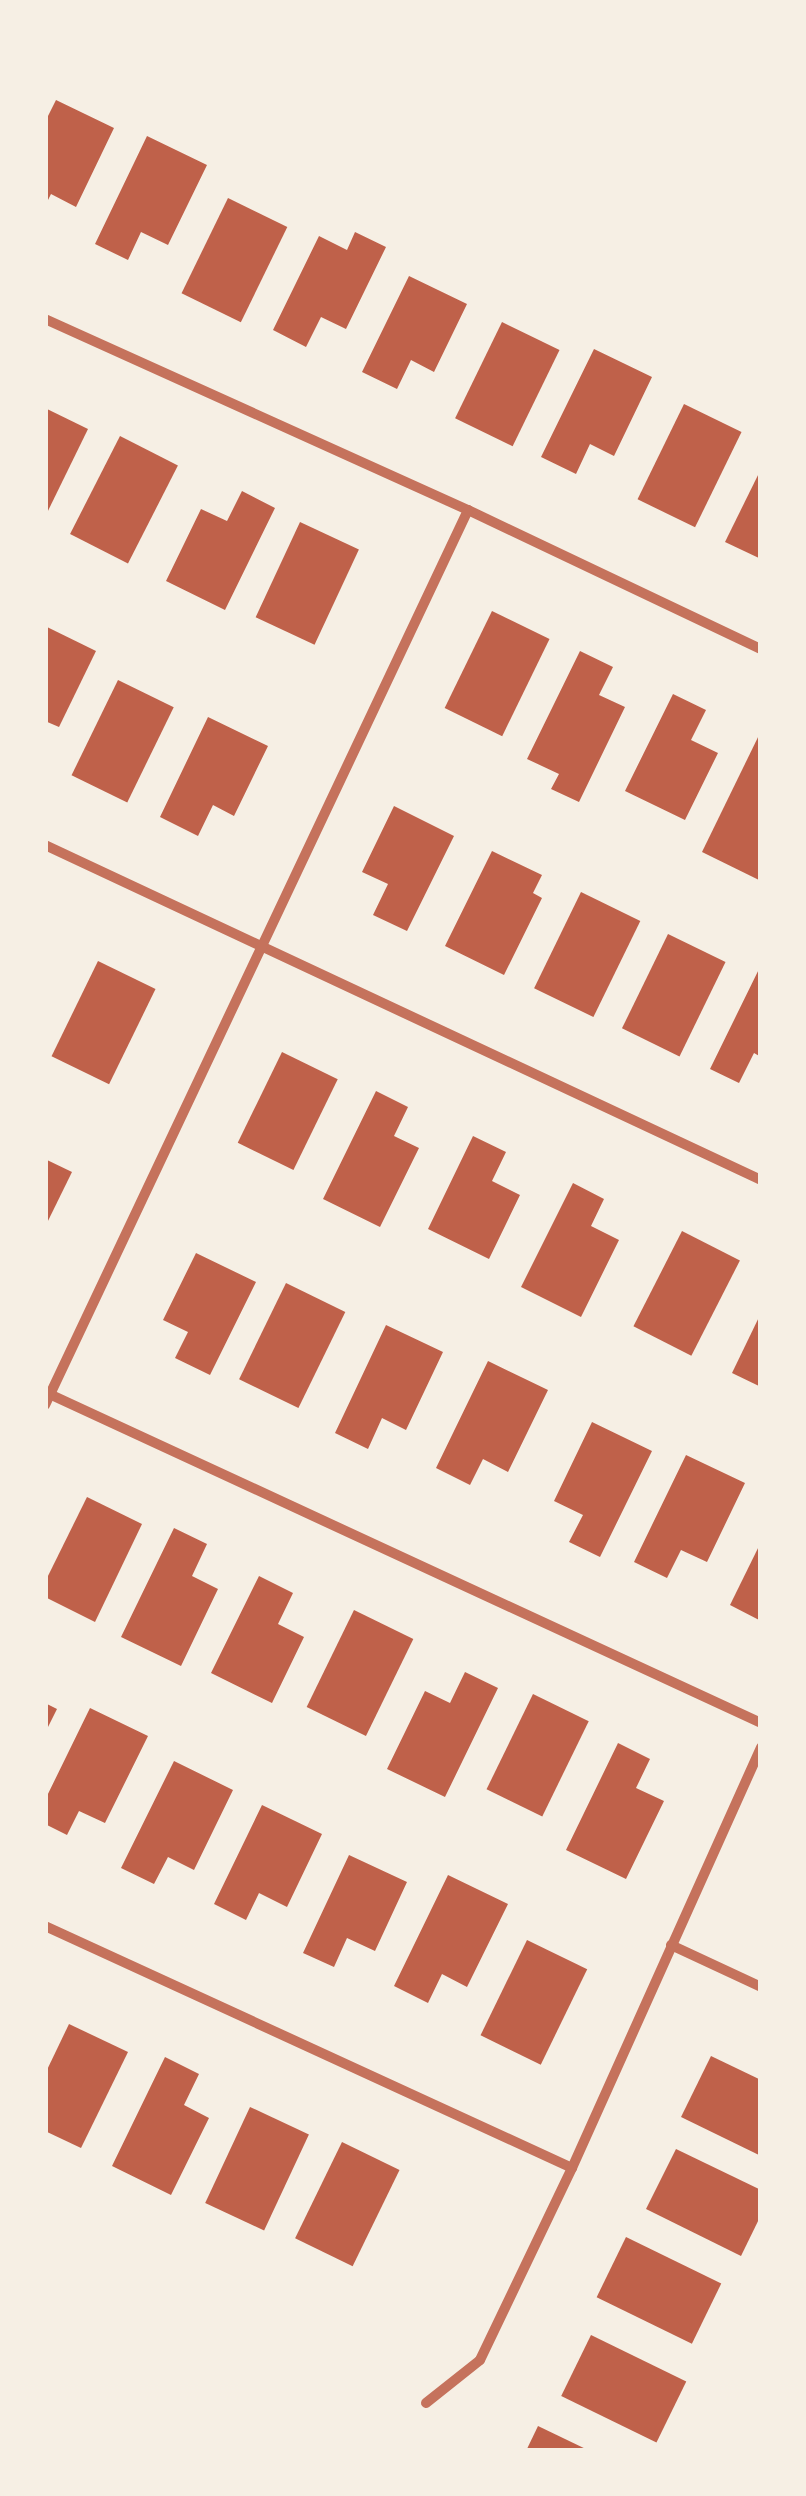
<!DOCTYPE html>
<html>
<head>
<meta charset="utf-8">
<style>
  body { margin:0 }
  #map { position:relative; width:806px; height:2496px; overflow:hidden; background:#f6efe4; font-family:Cabin,sans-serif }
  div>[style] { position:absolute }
  .building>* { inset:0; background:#bf614a; transform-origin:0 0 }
  .minor>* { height:10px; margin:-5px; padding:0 5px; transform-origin:5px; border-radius:5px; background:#c5725c }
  span { translate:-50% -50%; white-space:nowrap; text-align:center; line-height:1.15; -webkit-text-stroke:9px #f6efe4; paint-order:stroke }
  .frame { position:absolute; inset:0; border:48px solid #f6efe4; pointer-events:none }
</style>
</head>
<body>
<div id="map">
  <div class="building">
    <div style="clip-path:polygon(56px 100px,114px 128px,76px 207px,51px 194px,45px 206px,45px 122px)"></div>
    <div style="clip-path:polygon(147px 136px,207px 165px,168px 245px,141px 232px,128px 260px,95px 244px)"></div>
    <div style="left:228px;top:198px;width:66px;height:106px;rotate:26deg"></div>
    <div style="clip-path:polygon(355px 232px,386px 247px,346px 329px,321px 317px,306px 347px,273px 330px,319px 236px,347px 250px)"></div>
    <div style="clip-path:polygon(409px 276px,467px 304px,434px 372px,411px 360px,397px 389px,362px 372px)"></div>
    <div style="left:502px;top:322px;width:64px;height:107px;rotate:26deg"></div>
    <div style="clip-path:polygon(594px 349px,652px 377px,614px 456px,590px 444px,576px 474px,541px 457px)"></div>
    <div style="left:684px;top:404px;width:64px;height:106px;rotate:26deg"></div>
    <div style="clip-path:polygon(45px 408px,88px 429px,45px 517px)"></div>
    <div style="left:120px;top:436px;width:65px;height:110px;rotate:27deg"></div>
    <div style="clip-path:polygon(761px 469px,761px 559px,725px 542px)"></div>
    <div style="clip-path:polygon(242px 491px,275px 508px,225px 610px,166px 581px,201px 509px,227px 521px)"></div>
    <div style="left:300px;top:522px;width:65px;height:105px;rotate:25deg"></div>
    <div style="left:492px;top:611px;width:64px;height:108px;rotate:26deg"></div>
    <div style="clip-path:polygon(45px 626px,96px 651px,59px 727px,45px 721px)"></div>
    <div style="clip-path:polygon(580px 651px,613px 667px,599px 695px,625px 707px,579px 802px,551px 789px,559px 774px,527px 759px)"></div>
    <div style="left:118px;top:680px;width:62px;height:106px;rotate:26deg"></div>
    <div style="clip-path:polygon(673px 694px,706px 710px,691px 740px,718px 753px,685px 820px,625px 791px)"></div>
    <div style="clip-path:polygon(208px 717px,268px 746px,234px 816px,213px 805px,198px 836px,160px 817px)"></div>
    <div style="clip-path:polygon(761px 731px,761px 881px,702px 852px)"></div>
    <div style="clip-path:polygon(394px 806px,454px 836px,407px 931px,373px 915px,388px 884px,362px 872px)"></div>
    <div style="clip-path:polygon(492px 851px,542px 875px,533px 893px,542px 898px,504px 975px,445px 946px)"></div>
    <div style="left:581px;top:892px;width:66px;height:107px;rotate:26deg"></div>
    <div style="left:668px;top:934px;width:64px;height:105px;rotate:26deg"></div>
    <div style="left:98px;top:961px;width:64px;height:106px;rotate:26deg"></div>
    <div style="clip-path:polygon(761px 965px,761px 1057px,754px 1053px,739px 1083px,710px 1069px)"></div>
    <div style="left:282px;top:1052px;width:62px;height:101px;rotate:26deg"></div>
    <div style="clip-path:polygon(376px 1091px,408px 1107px,394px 1136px,419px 1148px,380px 1227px,323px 1199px)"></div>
    <div style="clip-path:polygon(473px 1136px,506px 1152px,492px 1181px,520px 1195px,489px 1259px,428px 1229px)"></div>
    <div style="clip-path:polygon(45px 1159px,72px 1172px,45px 1227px)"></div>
    <div style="clip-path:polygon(573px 1183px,604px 1199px,591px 1226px,619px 1240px,581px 1317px,521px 1287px)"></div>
    <div style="left:682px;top:1231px;width:65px;height:107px;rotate:27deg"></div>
    <div style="clip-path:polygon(196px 1253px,256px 1282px,210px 1375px,175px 1358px,188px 1332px,163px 1320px)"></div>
    <div style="left:286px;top:1283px;width:66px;height:107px;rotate:26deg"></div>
    <div style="clip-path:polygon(761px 1313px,761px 1387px,732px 1373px)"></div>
    <div style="clip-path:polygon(386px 1325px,443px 1352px,406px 1430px,382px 1418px,368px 1449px,335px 1433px)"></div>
    <div style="clip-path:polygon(488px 1361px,548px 1390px,508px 1472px,483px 1459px,470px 1485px,436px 1468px)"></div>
    <div style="clip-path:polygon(592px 1422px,652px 1451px,600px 1557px,569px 1542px,583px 1515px,554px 1501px)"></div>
    <div style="clip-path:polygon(686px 1455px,745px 1483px,707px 1562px,681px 1550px,667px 1578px,634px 1562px)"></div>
    <div style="clip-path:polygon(87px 1497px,142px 1524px,95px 1622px,45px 1597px,45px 1582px)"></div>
    <div style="clip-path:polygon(174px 1528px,207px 1544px,192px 1576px,218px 1589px,181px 1666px,121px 1637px)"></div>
    <div style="clip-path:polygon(761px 1542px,761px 1621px,730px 1605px)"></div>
    <div style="clip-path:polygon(259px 1576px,293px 1593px,278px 1624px,304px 1637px,272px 1703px,211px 1673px)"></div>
    <div style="left:354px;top:1610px;width:66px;height:108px;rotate:26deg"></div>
    <div style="clip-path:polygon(465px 1672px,498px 1688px,445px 1797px,387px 1769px,425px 1691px,450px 1703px)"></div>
    <div style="left:533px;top:1694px;width:62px;height:106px;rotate:26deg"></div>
    <div style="clip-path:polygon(45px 1703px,57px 1709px,45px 1733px)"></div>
    <div style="clip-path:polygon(90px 1708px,148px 1736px,105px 1823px,79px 1811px,67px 1835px,45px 1824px,45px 1800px)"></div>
    <div style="clip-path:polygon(618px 1743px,650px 1759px,636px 1788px,664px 1801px,626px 1879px,566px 1850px)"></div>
    <div style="clip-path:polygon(174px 1761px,233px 1790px,194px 1870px,168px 1857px,154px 1884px,121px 1868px)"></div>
    <div style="clip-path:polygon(262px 1805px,322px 1834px,287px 1907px,259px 1893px,246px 1920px,214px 1904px)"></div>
    <div style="clip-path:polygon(349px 1855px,407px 1882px,375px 1951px,347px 1938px,334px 1967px,303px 1953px)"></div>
    <div style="clip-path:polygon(448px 1875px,508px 1904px,467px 1987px,442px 1974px,428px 2003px,394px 1986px)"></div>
    <div style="left:527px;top:1940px;width:67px;height:106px;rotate:26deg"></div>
    <div style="clip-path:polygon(69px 2024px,128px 2052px,81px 2148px,45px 2131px,45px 2074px)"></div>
    <div style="clip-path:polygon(711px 2056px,761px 2080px,761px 2156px,681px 2117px)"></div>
    <div style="clip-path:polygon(165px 2057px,199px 2074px,184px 2105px,209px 2118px,171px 2195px,112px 2166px)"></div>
    <div style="left:250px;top:2107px;width:65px;height:106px;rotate:25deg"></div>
    <div style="left:342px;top:2142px;width:64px;height:107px;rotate:26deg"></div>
    <div style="clip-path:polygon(676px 2149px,761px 2190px,761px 2215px,741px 2256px,646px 2209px)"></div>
    <div style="left:626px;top:2237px;width:106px;height:67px;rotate:26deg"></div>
    <div style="left:591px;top:2335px;width:106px;height:68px;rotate:26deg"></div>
    <div style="clip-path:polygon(538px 2426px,590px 2451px,526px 2451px)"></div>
  </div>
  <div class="minor">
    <div style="left:45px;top:319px;width:464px;rotate:24.3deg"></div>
    <div style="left:468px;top:510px;width:324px;rotate:25.4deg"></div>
    <div style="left:45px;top:845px;width:790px;rotate:25.07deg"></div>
    <div style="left:45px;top:1392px;width:789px;rotate:24.81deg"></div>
    <div style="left:45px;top:1405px;width:990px;rotate:-64.7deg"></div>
    <div style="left:45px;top:1926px;width:580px;rotate:24.66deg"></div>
    <div style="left:671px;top:1945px;width:99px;rotate:25deg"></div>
    <div style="left:426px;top:2403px;width:69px;rotate:-38.5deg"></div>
    <div style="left:480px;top:2360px;width:213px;rotate:-64.4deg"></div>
    <div style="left:572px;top:2168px;width:461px;rotate:-65.8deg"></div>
  </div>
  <div class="frame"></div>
</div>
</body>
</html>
